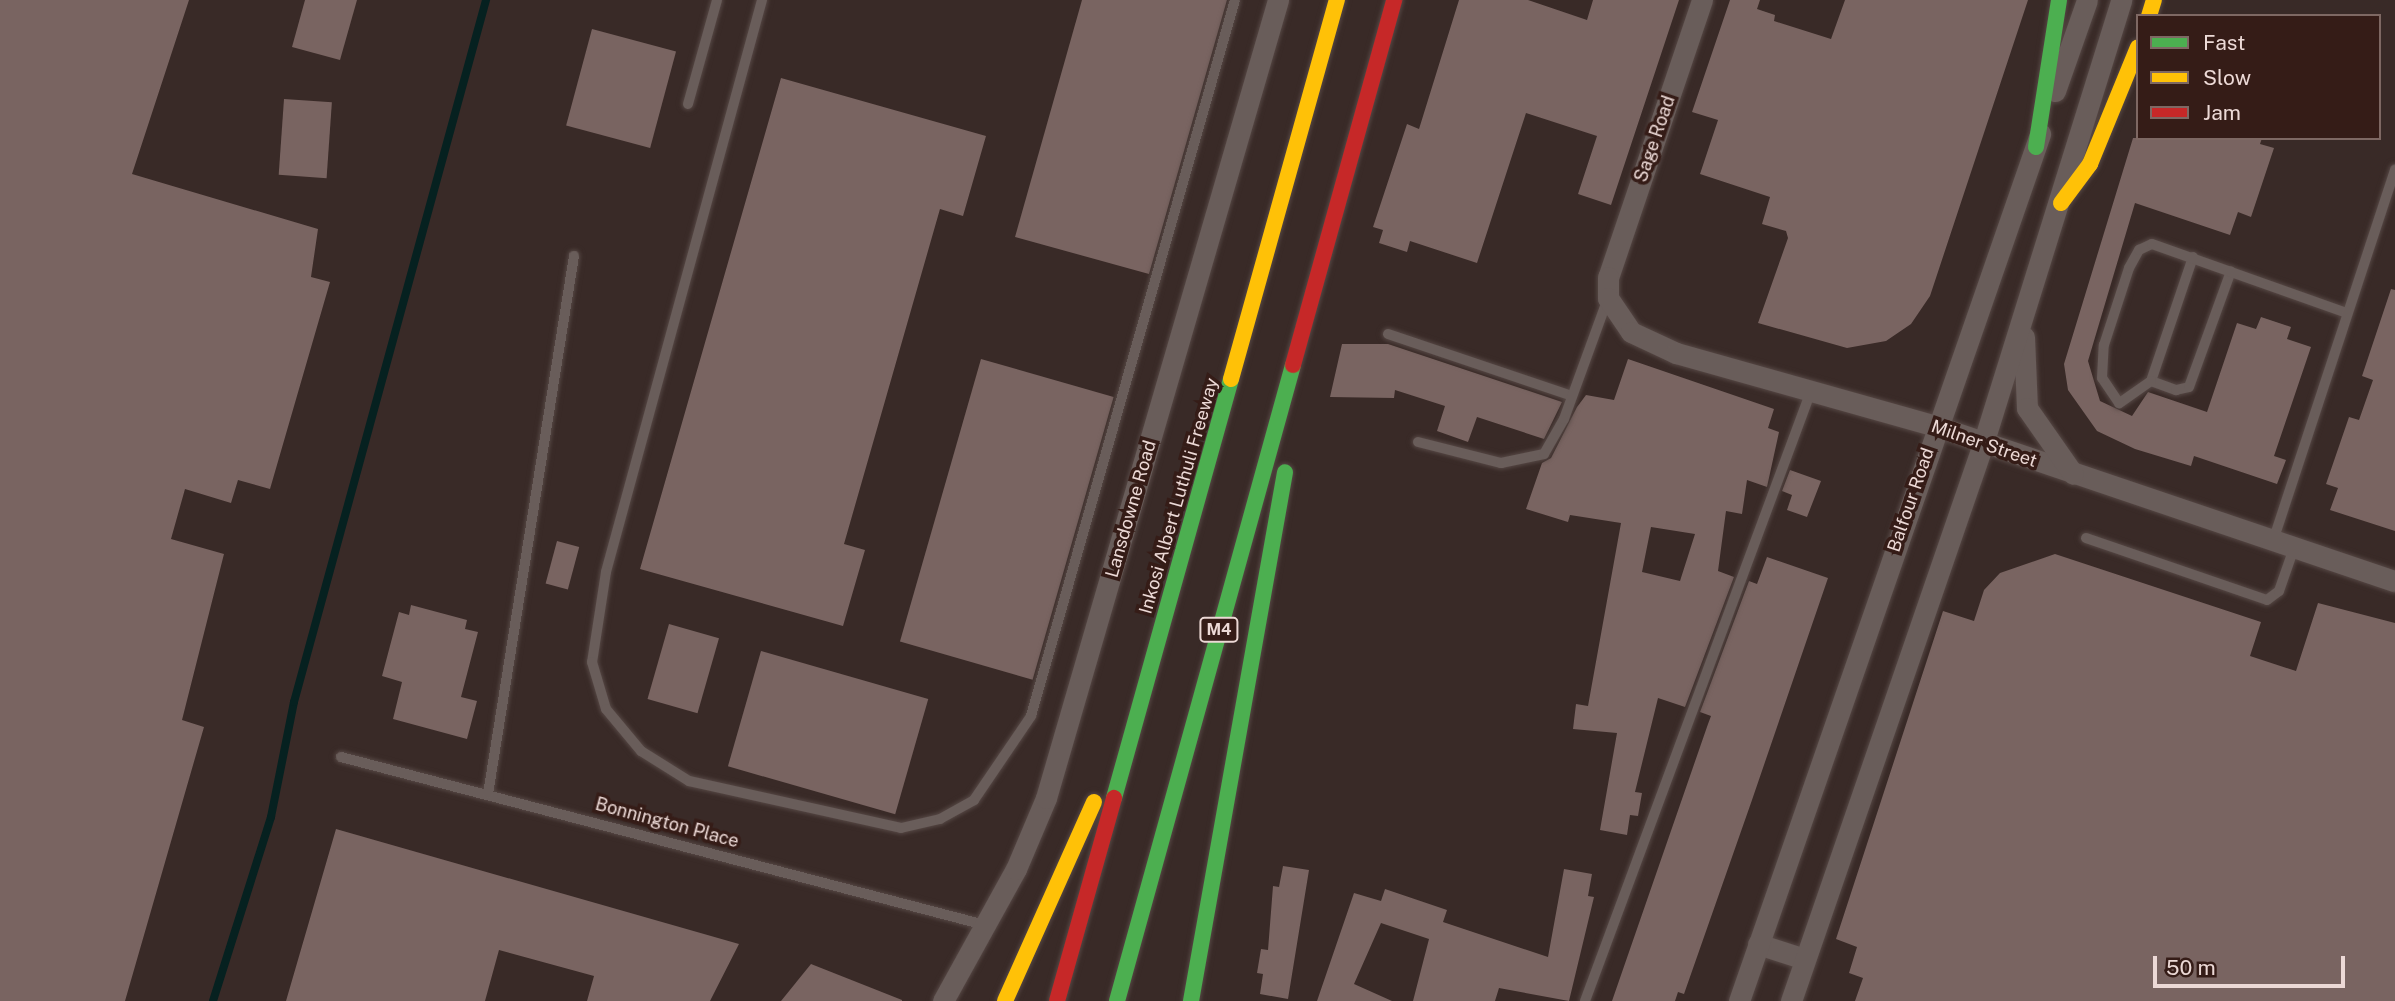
<!DOCTYPE html>
<html>
<head>
<meta charset="utf-8">
<style>
  body { margin:0 }
  #map { position:relative; width:2395px; height:1001px; overflow:hidden; background:#392a27; font-family:"Public Sans",sans-serif }
  div>[style] { position:absolute }
  .stream>* { height:8px; margin:-4px; padding:0 4px; transform-origin:4px; border-radius:4px; background:#062120 }
  .building>* { inset:0; background:#796461; transform-origin:0 0 }
  .roads { filter:drop-shadow(0 0 2px #554744) drop-shadow(0 0 2px #554744) }
  .lane>* { height:10px; margin:-5px; padding:0 5px; transform-origin:5px; border-radius:5px; background:#695d5a }
  .street>* { height:21px; margin:-10.5px; padding:0 10.5px; transform-origin:10.5px; border-radius:10.5px; background:#695d5a }
  .fast>* { height:16px; margin:-8px; padding:0 8px; transform-origin:8px; border-radius:8px; background:#4caf50 }
  .slow>* { height:16px; margin:-8px; padding:0 8px; transform-origin:8px; border-radius:8px; background:#ffc107 }
  .jam>* { height:16px; margin:-8px; padding:0 8px; transform-origin:8px; border-radius:8px; background:#c62828 }
  span { translate:-50% -50%; white-space:nowrap; text-align:center; line-height:1.15; -webkit-text-stroke:7px #351c17; paint-order:stroke }
  .shield-label span { padding:2px 5px; background:#351c17; border:2px solid; border-radius:5px; -webkit-text-stroke-width:0 }
  .shield-label { font-size:16px; color:#ecd9d6; font-weight:700 }
  .street-label { font-size:18px; color:#ecd9d6 }
  .legend { position:absolute; left:2136px; top:14px; width:245px; height:126px; box-sizing:border-box; background:#351c17; border:2px solid #7e6863; margin:0; padding:9px 12px; list-style:none; font-size:21px; color:#ecd9d6 }
  .legend li { display:flex; align-items:center; gap:14px; height:35px }
  .legend b { width:35px; border:2px solid #7e6863 }
  .scale { position:absolute; left:2153px; top:956px; width:192px; height:32px; box-sizing:border-box; border:4px solid #ecd9d6; border-top:0; padding-left:9px; font-size:21px; line-height:24px; white-space:nowrap; color:#ecd9d6; -webkit-text-stroke:5px #351c17; paint-order:stroke }
</style>
</head>
<body>
<div id="map">
  <div class="stream">
    <div style="left:213px;top:1001px;width:193px;rotate:-72.5deg"></div>
    <div style="left:271px;top:817px;width:117px;rotate:-78.7deg"></div>
    <div style="left:294px;top:702px;width:728px;rotate:-74.7deg"></div>
  </div>
  <div class="building">
    <div style="clip-path:polygon(0 0,189px 0,132px 174px,318px 229px,311px 277px,330px 282px,270px 489px,238px 480px,231px 503px,185px 489px,171px 539px,224px 554px,182px 720px,204px 727px,125px 1001px,0 1001px)"></div>
    <div style="clip-path:polygon(305px 0,357px 0,340px 60px,292px 47px)"></div>
    <div style="clip-path:polygon(1082px 0,1227px 0,1149px 274px,1015px 237px)"></div>
    <div style="clip-path:polygon(1459px 0,1528px 0,1587px 20px,1593px 0,1679px 0,1611px 205px,1578px 194px,1597px 136px,1526px 113px,1477px 263px,1410px 241px,1407px 252px,1379px 243px,1383px 230px,1373px 227px,1407px 124px,1419px 129px)"></div>
    <div style="clip-path:polygon(1730px 0,1760px 0,1757px 9px,1775px 15px,1774px 21px,1831px 39px,1845px 0,2028px 0,1930px 296px,1911px 324px,1886px 341px,1847px 348px,1758px 323px,1788px 238px,1786px 231px,1762px 224px,1770px 197px,1700px 174px,1718px 120px,1692px 112px)"></div>
    <div style="left:592px;top:29px;width:87px;height:100px;rotate:15deg"></div>
    <div style="clip-path:polygon(781px 78px,986px 136px,963px 216px,940px 209px,844px 544px,865px 550px,843px 626px,640px 569px)"></div>
    <div style="left:284px;top:99px;width:48px;height:76px;rotate:4deg"></div>
    <div style="clip-path:polygon(2133px 138px,2262px 138px,2260px 144px,2274px 148px,2251px 217px,2238px 212px,2230px 235px,2135px 203px,2088px 361px,2100px 401px,2132px 416px,2148px 392px,2207px 412px,2237px 323px,2256px 329px,2261px 317px,2291px 327px,2287px 339px,2311px 347px,2274px 456px,2286px 460px,2277px 484px,2194px 456px,2191px 466px,2135px 449px,2097px 431px,2068px 390px,2064px 364px)"></div>
    <div style="clip-path:polygon(2391px 289px,2395px 290px,2395px 531px,2330px 510px,2338px 488px,2326px 484px,2349px 417px,2359px 420px,2373px 380px,2362px 376px)"></div>
    <div style="clip-path:polygon(1342px 344px,1388px 344px,1562px 402px,1544px 439px,1477px 417px,1468px 442px,1437px 431px,1445px 406px,1395px 390px,1394px 398px,1330px 397px)"></div>
    <div style="left:981px;top:359px;width:138px;height:294px;rotate:16deg"></div>
    <div style="clip-path:polygon(evenodd,1628px 359px,1774px 409px,1768px 428px,1779px 432px,1767px 487px,1747px 480px,1742px 514px,1726px 511px,1718px 571px,1734px 577px,1685px 707px,1658px 698px,1635px 792px,1642px 793px,1638px 816px,1630px 815px,1627px 835px,1600px 830px,1617px 733px,1573px 729px,1576px 704px,1588px 706px,1621px 523px,1570px 515px,1568px 522px,1526px 509px,1542px 463px,1551px 458px,1577px 407px,1586px 395px,1614px 400px,1628px 359px,1651px 527px,1695px 534px,1680px 581px,1642px 572px,1651px 527px)"></div>
    <div style="clip-path:polygon(1790px 470px,1821px 481px,1807px 517px,1787px 510px,1792px 495px,1782px 491px)"></div>
    <div style="left:557px;top:541px;width:23px;height:44px;rotate:15deg"></div>
    <div style="clip-path:polygon(2055px 554px,2261px 622px,2250px 656px,2296px 671px,2318px 603px,2395px 623px,2395px 1001px,1855px 1001px,1863px 978px,1849px 973px,1857px 947px,1836px 939px,1943px 611px,1974px 621px,1984px 590px,2000px 573px)"></div>
    <div style="clip-path:polygon(1767px 557px,1828px 578px,1752px 800px,1684px 994px,1678px 992px,1675px 1001px,1612px 1001px,1708px 724px,1711px 716px,1700px 712px,1749px 581px,1757px 584px)"></div>
    <div style="clip-path:polygon(411px 605px,467px 620px,465px 629px,478px 632px,461px 697px,477px 701px,467px 739px,393px 719px,402px 682px,382px 676px,399px 612px,409px 615px)"></div>
    <div style="left:669px;top:624px;width:52px;height:78px;rotate:16deg"></div>
    <div style="left:761px;top:651px;width:174px;height:120px;rotate:16deg"></div>
    <div style="clip-path:polygon(336px 829px,739px 944px,710px 1001px,587px 1001px,594px 976px,499px 950px,485px 1001px,286px 1001px)"></div>
    <div style="clip-path:polygon(1283px 866px,1309px 870px,1288px 999px,1260px 994px,1263px 974px,1257px 973px,1261px 949px,1268px 950px,1273px 886px,1279px 887px)"></div>
    <div style="clip-path:polygon(1564px 869px,1592px 874px,1588px 896px,1594px 897px,1569px 1001px,1499px 988px,1495px 1001px,1413px 1001px,1429px 939px,1381px 923px,1354px 984px,1392px 1001px,1317px 1001px,1354px 893px,1381px 901px,1385px 889px,1447px 910px,1443px 922px,1548px 957px)"></div>
    <div style="clip-path:polygon(811px 964px,902px 1000px,902px 1001px,781px 1001px)"></div>
  </div>
  <div class="roads">
    <div class="lane">
      <div style="left:762px;top:0;width:593px;rotate:105.26deg"></div>
      <div style="left:606px;top:572px;width:91px;rotate:98.8deg"></div>
      <div style="left:592px;top:662px;width:49px;rotate:73.4deg"></div>
      <div style="left:606px;top:709px;width:55px;rotate:50.2deg"></div>
      <div style="left:641px;top:751px;width:57px;rotate:32deg"></div>
      <div style="left:689px;top:781px;width:217px;rotate:12.5deg"></div>
      <div style="left:901px;top:828px;width:40px;rotate:-13deg"></div>
      <div style="left:940px;top:819px;width:39px;rotate:-29deg"></div>
      <div style="left:974px;top:800px;width:102px;rotate:-55.8deg"></div>
      <div style="left:1031px;top:716px;width:744px;rotate:-74.1deg"></div>
      <div style="left:688px;top:104px;width:108px;rotate:-74.4deg"></div>
      <div style="left:2193px;top:257px;width:131px;rotate:108.7deg"></div>
      <div style="left:2151px;top:381px;width:27px;rotate:20deg"></div>
      <div style="left:2176px;top:390px;width:13px;rotate:-13deg"></div>
      <div style="left:2189px;top:387px;width:123px;rotate:-70.1deg"></div>
      <div style="left:1388px;top:334px;width:194px;rotate:18.6deg"></div>
      <div style="left:2151px;top:381px;width:39px;rotate:145deg"></div>
      <div style="left:2119px;top:403px;width:30px;rotate:-124deg"></div>
      <div style="left:2102px;top:378px;width:33px;rotate:-87deg"></div>
      <div style="left:2104px;top:345px;width:81px;rotate:-72deg"></div>
      <div style="left:2129px;top:268px;width:21px;rotate:-61deg"></div>
      <div style="left:2139px;top:250px;width:14px;rotate:-25deg"></div>
      <div style="left:2152px;top:244px;width:207px;rotate:19.5deg"></div>
      <div style="left:1418px;top:442px;width:86px;rotate:14.2deg"></div>
      <div style="left:1501px;top:463px;width:44px;rotate:-11.8deg"></div>
      <div style="left:1544px;top:454px;width:40px;rotate:-60.3deg"></div>
      <div style="left:1564px;top:419px;width:129px;rotate:-70deg"></div>
      <div style="left:2086px;top:538px;width:191px;rotate:18.9deg"></div>
      <div style="left:2267px;top:600px;width:15px;rotate:-37deg"></div>
      <div style="left:2279px;top:591px;width:46px;rotate:-70.8deg"></div>
      <div style="left:2273px;top:541px;width:391px;rotate:-71.8deg"></div>
      <div style="left:341px;top:757px;width:666px;rotate:14.62deg"></div>
      <div style="left:488px;top:794px;width:545px;rotate:-80.92deg"></div>
      <div style="left:1585px;top:1001px;width:651px;rotate:-69.67deg"></div>
    </div>
    <div class="street">
      <div style="left:1702px;top:0;width:293px;rotate:108.7deg"></div>
      <div style="left:1608px;top:277px;width:21px;rotate:90deg"></div>
      <div style="left:1608px;top:298px;width:41px;rotate:55.9deg"></div>
      <div style="left:1631px;top:332px;width:50px;rotate:25deg"></div>
      <div style="left:1676px;top:353px;width:270px;rotate:15.7deg"></div>
      <div style="left:1936px;top:426px;width:484px;rotate:18.7deg"></div>
      <div style="left:2055px;top:91px;width:96px;rotate:-70.6deg"></div>
      <div style="left:2024px;top:337px;width:71px;rotate:87.6deg"></div>
      <div style="left:2027px;top:408px;width:80px;rotate:55.1deg"></div>
      <div style="left:1758px;top:944px;width:49px;rotate:17.7deg"></div>
      <div style="left:943px;top:1001px;width:151px;rotate:-61.1deg"></div>
      <div style="left:1016px;top:869px;width:77px;rotate:-67.1deg"></div>
      <div style="left:1046px;top:798px;width:831px;rotate:-73.79deg"></div>
      <div style="left:1739px;top:1001px;width:918px;rotate:-70.85deg"></div>
      <div style="left:1791px;top:1001px;width:589px;rotate:-70.98deg"></div>
      <div style="left:1983px;top:444px;width:465px;rotate:-72.7deg"></div>
    </div>
    <div class="fast">
      <div style="left:2036px;top:147px;width:149px;rotate:-81.1deg"></div>
      <div style="left:1114px;top:798px;width:435px;rotate:-74.4deg"></div>
      <div style="left:1117px;top:1001px;width:660px;rotate:-74.53deg"></div>
      <div style="left:1191px;top:1001px;width:537px;rotate:-79.92deg"></div>
    </div>
    <div class="slow">
      <div style="left:2149px;top:16px;width:17px;rotate:-73deg"></div>
      <div style="left:2061px;top:203px;width:49px;rotate:-53.4deg"></div>
      <div style="left:2090px;top:164px;width:126px;rotate:-67.7deg"></div>
      <div style="left:1231px;top:379px;width:394px;rotate:-74.4deg"></div>
      <div style="left:1005px;top:1001px;width:218px;rotate:-65.9deg"></div>
    </div>
    <div class="jam">
      <div style="left:1293px;top:365px;width:379px;rotate:-74.5deg"></div>
      <div style="left:1057px;top:1001px;width:211px;rotate:-74.3deg"></div>
    </div>
  </div>
  <div class="shield-label">
    <span style="left:1219px;top:630px">M4</span>
  </div>
  <div class="street-label">
    <span style="left:1655px;top:139px;rotate:-71deg">Sage Road</span>
    <span style="left:1984px;top:444px;rotate:19deg">Milner Street</span>
    <span style="left:1179px;top:496px;rotate:-74deg">Inkosi Albert Luthuli Freeway</span>
    <span style="left:1911px;top:500px;rotate:-71deg">Balfour Road</span>
    <span style="left:1131px;top:509px;rotate:-74deg">Lansdowne Road</span>
    <span style="left:667px;top:823px;rotate:15deg">Bonnington Place</span>
  </div>
  <ul class="legend">
  <li><b style="height:9px;background:#4caf50"></b>Fast</li>
  <li><b style="height:9px;background:#ffc107"></b>Slow</li>
  <li><b style="height:9px;background:#c62828"></b>Jam</li>
  </ul>
  <div class="scale">50 m</div>
</div>
</body>
</html>
